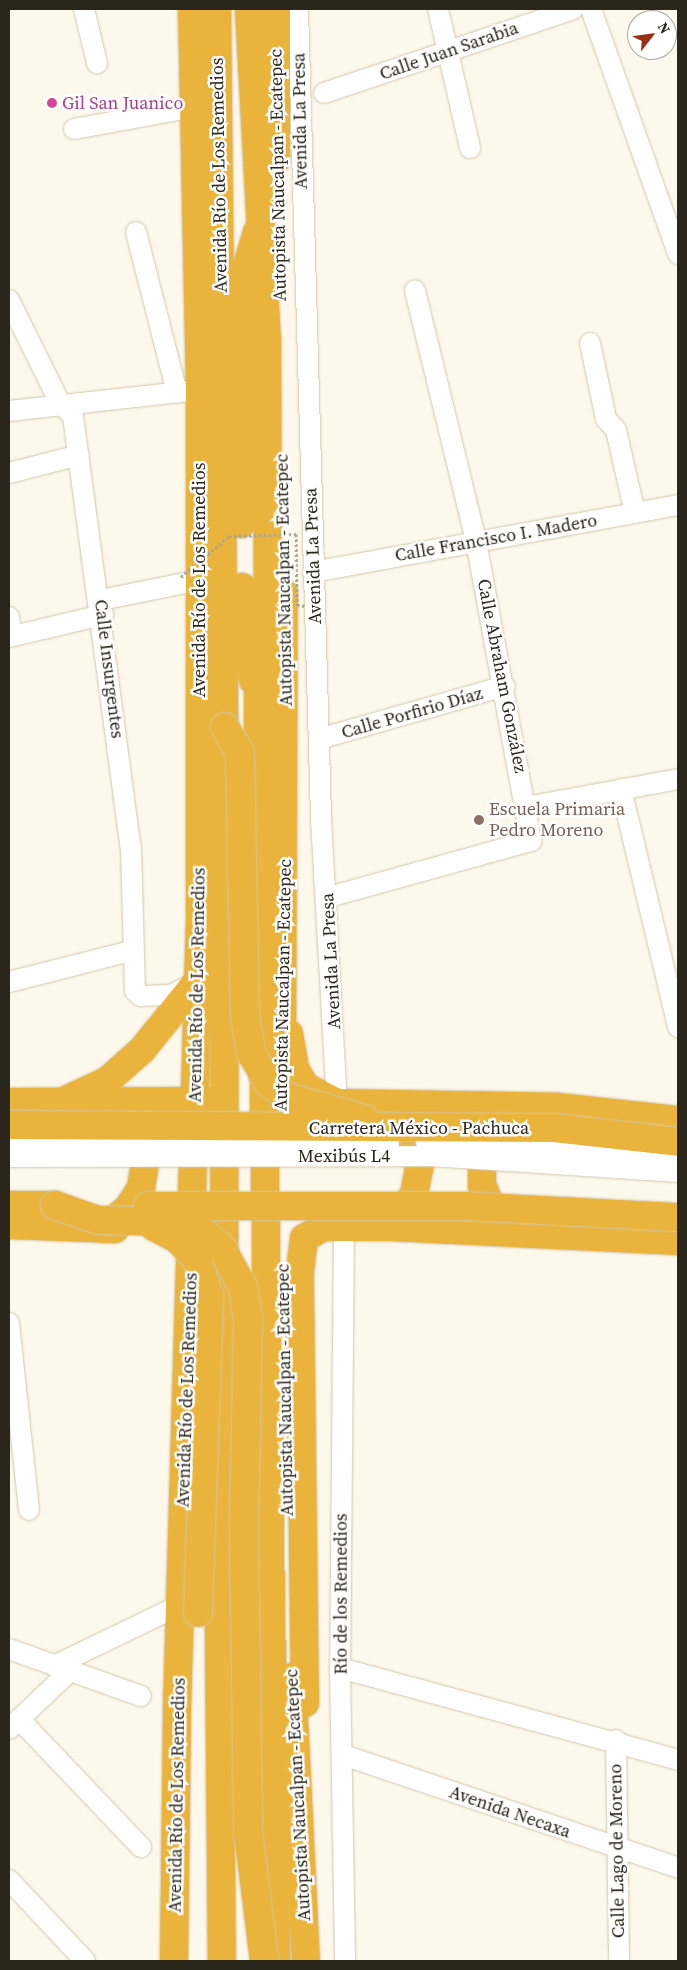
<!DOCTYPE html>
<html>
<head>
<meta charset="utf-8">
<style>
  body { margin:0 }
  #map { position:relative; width:687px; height:1970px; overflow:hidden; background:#fdf8ec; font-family:"Source Serif 4",serif }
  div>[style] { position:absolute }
  .roads { filter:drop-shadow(0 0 1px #d2c6a8) drop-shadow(0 0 1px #d2c6a8) }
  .minor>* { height:20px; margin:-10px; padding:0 10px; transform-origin:10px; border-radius:10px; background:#fff }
  .highway>* { height:28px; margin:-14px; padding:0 14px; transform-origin:14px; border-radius:14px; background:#eab43c }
  .path-bridge>* { height:3px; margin-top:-1.5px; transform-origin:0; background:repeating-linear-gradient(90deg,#aaa59a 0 2.5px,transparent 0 5px) }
  .bridges { filter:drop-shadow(0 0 1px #d2c6a8) drop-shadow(0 0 1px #d2c6a8) }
  .minor-bridge>* { height:20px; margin:-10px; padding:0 10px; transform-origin:10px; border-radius:10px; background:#fff }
  .highway-bridge>* { height:28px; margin:-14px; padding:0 14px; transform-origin:14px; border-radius:14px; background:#eab43c }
  .dots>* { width:14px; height:14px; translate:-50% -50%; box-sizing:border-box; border:2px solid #fff; border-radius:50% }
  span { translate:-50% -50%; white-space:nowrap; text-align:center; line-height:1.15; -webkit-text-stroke:5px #fff; paint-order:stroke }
  .street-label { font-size:18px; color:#2b261b }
  .hotel-label { font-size:18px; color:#b23c85 }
  .left { translate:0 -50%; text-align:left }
  .education-label { font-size:18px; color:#785e54 }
  .frame { position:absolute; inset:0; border:10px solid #2b261b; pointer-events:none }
  .north { position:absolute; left:627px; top:10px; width:50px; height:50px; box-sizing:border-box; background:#fff; border:1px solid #aaa8a4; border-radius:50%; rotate:60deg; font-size:14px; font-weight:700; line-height:20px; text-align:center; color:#2b261b }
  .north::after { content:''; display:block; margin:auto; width:18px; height:22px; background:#983016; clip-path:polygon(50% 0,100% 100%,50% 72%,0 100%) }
</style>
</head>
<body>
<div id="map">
  <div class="roads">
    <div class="minor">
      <div style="left:84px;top:9px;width:56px;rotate:76.5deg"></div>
      <div style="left:298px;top:9px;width:810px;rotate:88.37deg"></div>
      <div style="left:321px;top:819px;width:284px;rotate:86.8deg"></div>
      <div style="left:438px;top:9px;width:143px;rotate:77deg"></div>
      <div style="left:591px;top:9px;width:260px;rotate:70.4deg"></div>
      <div style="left:324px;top:93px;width:263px;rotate:-18.6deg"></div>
      <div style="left:74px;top:129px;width:122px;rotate:-10.4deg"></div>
      <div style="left:136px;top:232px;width:166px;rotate:75.7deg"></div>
      <div style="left:9px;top:300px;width:115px;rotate:63.7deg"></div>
      <div style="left:60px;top:403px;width:18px;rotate:45deg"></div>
      <div style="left:73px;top:416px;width:436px;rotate:82.4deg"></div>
      <div style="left:131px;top:848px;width:143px;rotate:88.4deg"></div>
      <div style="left:135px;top:991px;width:8px;rotate:40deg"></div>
      <div style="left:141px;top:996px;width:29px;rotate:-2deg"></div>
      <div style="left:170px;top:995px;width:26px;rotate:-25deg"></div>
      <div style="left:590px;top:343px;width:78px;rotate:78.1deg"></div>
      <div style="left:606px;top:419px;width:15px;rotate:48deg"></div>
      <div style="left:616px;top:430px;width:85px;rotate:77.1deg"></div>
      <div style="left:9px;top:411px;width:192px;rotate:-6.3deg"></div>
      <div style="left:9px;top:473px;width:72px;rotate:-14.4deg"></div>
      <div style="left:313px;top:572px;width:371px;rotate:-10.4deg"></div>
      <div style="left:101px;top:600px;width:115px;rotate:-11.5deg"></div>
      <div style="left:9px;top:617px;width:19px;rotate:81deg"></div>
      <div style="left:9px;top:637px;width:97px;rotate:-13.2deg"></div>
      <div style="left:319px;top:739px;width:193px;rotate:-15.9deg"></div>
      <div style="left:621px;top:789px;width:245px;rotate:76.5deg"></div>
      <div style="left:526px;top:807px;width:155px;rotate:-10.4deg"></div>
      <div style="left:329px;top:897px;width:210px;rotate:-15.5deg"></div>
      <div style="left:531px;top:841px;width:305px;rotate:-100.4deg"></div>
      <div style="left:476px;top:541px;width:258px;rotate:-103.7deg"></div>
      <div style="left:9px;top:982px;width:126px;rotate:-14.3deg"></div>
      <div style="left:344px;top:1226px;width:442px;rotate:90.5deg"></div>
      <div style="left:340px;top:1668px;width:293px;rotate:89deg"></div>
      <div style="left:9px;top:1323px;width:188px;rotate:83.9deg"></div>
      <div style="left:9px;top:1649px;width:140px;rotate:19.6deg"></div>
      <div style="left:54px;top:1666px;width:140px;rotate:-25.8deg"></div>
      <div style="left:340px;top:1668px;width:350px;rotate:15.2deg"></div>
      <div style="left:19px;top:1719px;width:177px;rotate:46.4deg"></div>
      <div style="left:9px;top:1729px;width:83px;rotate:-43.5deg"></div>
      <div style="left:616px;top:1740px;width:221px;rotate:89.2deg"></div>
      <div style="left:343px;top:1755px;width:354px;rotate:18.6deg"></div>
      <div style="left:9px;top:1880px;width:111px;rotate:46.8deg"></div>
    </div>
    <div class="highway">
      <div style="left:217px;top:9px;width:788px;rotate:89.42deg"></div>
      <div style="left:225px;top:797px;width:548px;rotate:90.1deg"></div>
      <div style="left:224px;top:1345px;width:177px;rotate:91.9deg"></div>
      <div style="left:218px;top:1522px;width:439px;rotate:89.5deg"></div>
      <div style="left:249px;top:9px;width:331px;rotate:86.9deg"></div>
      <div style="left:267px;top:340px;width:250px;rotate:89.8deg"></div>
      <div style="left:268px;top:590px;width:106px;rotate:95.4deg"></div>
      <div style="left:258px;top:696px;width:1265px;rotate:89.18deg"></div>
      <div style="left:276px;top:9px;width:151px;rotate:90deg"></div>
      <div style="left:241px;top:524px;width:238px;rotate:-90deg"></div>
      <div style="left:241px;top:286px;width:56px;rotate:-73.5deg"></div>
      <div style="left:242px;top:587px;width:46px;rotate:87.5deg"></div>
      <div style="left:244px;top:633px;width:48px;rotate:79.2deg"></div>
      <div style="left:289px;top:1034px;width:36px;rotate:80deg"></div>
      <div style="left:295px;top:1069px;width:21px;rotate:59deg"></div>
      <div style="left:306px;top:1087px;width:35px;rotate:27deg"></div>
      <div style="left:337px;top:1103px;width:221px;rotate:1deg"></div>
      <div style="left:558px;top:1107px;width:121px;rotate:6.2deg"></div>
      <div style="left:282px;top:1057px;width:464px;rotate:-89.8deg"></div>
      <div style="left:68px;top:1099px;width:43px;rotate:-24.8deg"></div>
      <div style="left:107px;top:1081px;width:47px;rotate:-41.5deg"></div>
      <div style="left:142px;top:1050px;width:86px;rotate:-51.1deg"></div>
      <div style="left:9px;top:1102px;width:203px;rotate:-0.3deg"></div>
      <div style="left:392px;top:1109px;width:29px;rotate:55deg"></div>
      <div style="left:409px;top:1133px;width:37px;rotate:74deg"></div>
      <div style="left:419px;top:1169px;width:25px;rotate:101deg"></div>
      <div style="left:414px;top:1194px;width:37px;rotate:125deg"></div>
      <div style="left:493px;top:1135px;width:27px;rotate:114deg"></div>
      <div style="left:482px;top:1160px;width:25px;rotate:90deg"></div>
      <div style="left:482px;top:1185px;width:25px;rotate:67deg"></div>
      <div style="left:492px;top:1208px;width:20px;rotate:49deg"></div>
      <div style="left:9px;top:1205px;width:46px"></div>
      <div style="left:9px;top:1225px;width:106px;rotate:2.2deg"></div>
      <div style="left:103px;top:1229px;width:33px;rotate:-40deg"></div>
      <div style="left:128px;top:1208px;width:24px;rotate:-57deg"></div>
      <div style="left:141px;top:1188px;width:24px;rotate:-81deg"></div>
      <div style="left:145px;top:1164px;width:34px;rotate:-107deg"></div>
      <div style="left:292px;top:1677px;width:284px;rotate:87.2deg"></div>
      <div style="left:305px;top:1703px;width:432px;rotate:-90.7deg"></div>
      <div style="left:300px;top:1271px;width:33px;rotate:-83deg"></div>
      <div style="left:304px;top:1238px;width:23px;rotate:-29deg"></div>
      <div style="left:324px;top:1227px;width:67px"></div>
      <div style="left:391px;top:1227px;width:287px;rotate:2.8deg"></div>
      <div style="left:174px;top:1961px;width:253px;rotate:-89.3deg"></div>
      <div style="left:177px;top:1708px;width:791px;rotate:-88.33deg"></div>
      <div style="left:200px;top:917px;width:527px;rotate:-90deg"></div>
      <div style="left:200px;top:390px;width:381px;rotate:-91.2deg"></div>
    </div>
  </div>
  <div class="path-bridge">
    <div style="left:181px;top:577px;width:63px;rotate:-40.5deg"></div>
    <div style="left:229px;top:536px;width:67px;rotate:-1.7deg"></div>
    <div style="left:296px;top:534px;width:71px;rotate:89.2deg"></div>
    <div style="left:297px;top:605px;width:8px;rotate:7deg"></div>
  </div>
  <div class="bridges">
    <div class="minor-bridge">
      <div style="left:9px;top:1142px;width:380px;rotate:0.2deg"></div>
      <div style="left:426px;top:1143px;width:107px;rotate:1.1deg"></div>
      <div style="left:533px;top:1145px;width:145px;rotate:3.9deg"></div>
      <div style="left:9px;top:1157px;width:421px;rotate:-0.1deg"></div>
      <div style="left:430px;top:1156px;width:249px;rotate:3.7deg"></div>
    </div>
    <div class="highway-bridge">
      <div style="left:225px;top:727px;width:30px;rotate:60deg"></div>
      <div style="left:240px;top:753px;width:264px;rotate:88.9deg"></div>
      <div style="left:245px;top:1017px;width:39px;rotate:80deg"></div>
      <div style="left:252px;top:1055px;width:31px;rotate:59deg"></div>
      <div style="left:268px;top:1082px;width:24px;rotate:38deg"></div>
      <div style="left:287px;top:1097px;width:80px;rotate:15.9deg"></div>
      <div style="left:9px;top:1125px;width:545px;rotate:0.32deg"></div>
      <div style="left:554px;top:1128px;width:125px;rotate:6.4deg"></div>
      <div style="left:55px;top:1205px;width:46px;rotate:19.2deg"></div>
      <div style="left:98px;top:1220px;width:68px;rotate:1.7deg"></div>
      <div style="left:166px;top:1222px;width:40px;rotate:16deg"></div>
      <div style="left:204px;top:1233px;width:23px;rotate:40deg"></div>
      <div style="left:222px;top:1248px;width:44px;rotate:61.7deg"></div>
      <div style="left:243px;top:1287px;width:30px;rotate:81deg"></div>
      <div style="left:248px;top:1317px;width:217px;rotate:91.1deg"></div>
      <div style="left:244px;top:1534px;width:298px;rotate:89.2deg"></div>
      <div style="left:248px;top:1832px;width:130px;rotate:82.9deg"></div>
      <div style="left:148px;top:1206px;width:317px"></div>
      <div style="left:465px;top:1206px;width:213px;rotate:3deg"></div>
      <div style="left:154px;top:1227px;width:25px;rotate:27deg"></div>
      <div style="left:176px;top:1238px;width:30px;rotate:45deg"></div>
      <div style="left:197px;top:1259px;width:39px;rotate:72deg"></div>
      <div style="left:209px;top:1296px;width:317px;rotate:92deg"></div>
    </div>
  </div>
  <div class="dots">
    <div style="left:52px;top:103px;background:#d1479c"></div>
    <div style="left:479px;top:820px;background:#8d6e63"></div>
  </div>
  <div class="street-label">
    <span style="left:449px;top:51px;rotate:-19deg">Calle Juan Sarabia</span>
    <span style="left:300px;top:121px;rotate:-91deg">Avenida La Presa</span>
    <span style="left:219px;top:175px;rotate:-91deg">Avenida Río de Los Remedios</span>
    <span style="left:278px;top:175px;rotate:-91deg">Autopista Naucalpan - Ecatepec</span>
    <span style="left:496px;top:538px;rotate:-10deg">Calle Francisco I. Madero</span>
    <span style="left:313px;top:556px;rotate:-92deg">Avenida La Presa</span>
    <span style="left:199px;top:580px;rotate:-90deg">Avenida Río de Los Remedios</span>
    <span style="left:284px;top:580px;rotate:-91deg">Autopista Naucalpan - Ecatepec</span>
    <span style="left:109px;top:669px;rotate:83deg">Calle Insurgentes</span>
    <span style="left:502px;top:676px;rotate:79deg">Calle Abraham González</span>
    <span style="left:412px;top:713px;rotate:-16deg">Calle Porfirio Díaz</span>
    <span style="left:331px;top:961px;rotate:-93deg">Avenida La Presa</span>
    <span style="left:197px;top:985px;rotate:-89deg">Avenida Río de Los Remedios</span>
    <span style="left:283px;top:985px;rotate:-89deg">Autopista Naucalpan - Ecatepec</span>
    <span style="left:419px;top:1128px">Carretera México - Pachuca</span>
    <span style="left:344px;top:1156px">Mexibús L4</span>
    <span style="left:187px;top:1390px;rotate:-88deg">Avenida Río de Los Remedios</span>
    <span style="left:285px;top:1390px;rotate:-91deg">Autopista Naucalpan - Ecatepec</span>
    <span style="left:341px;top:1594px;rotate:-90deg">Río de los Remedios</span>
    <span style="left:177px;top:1795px;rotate:-89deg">Avenida Río de Los Remedios</span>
    <span style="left:298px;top:1795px;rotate:-93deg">Autopista Naucalpan - Ecatepec</span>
    <span style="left:510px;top:1812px;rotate:19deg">Avenida Necaxa</span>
    <span style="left:617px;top:1851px;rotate:-91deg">Calle Lago de Moreno</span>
  </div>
  <div class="hotel-label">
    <span class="left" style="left:62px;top:103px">Gil San Juanico</span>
  </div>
  <div class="education-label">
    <span class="left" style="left:489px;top:820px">Escuela Primaria<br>Pedro Moreno</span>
  </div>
  <div class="frame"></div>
  <div class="north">N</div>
</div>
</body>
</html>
